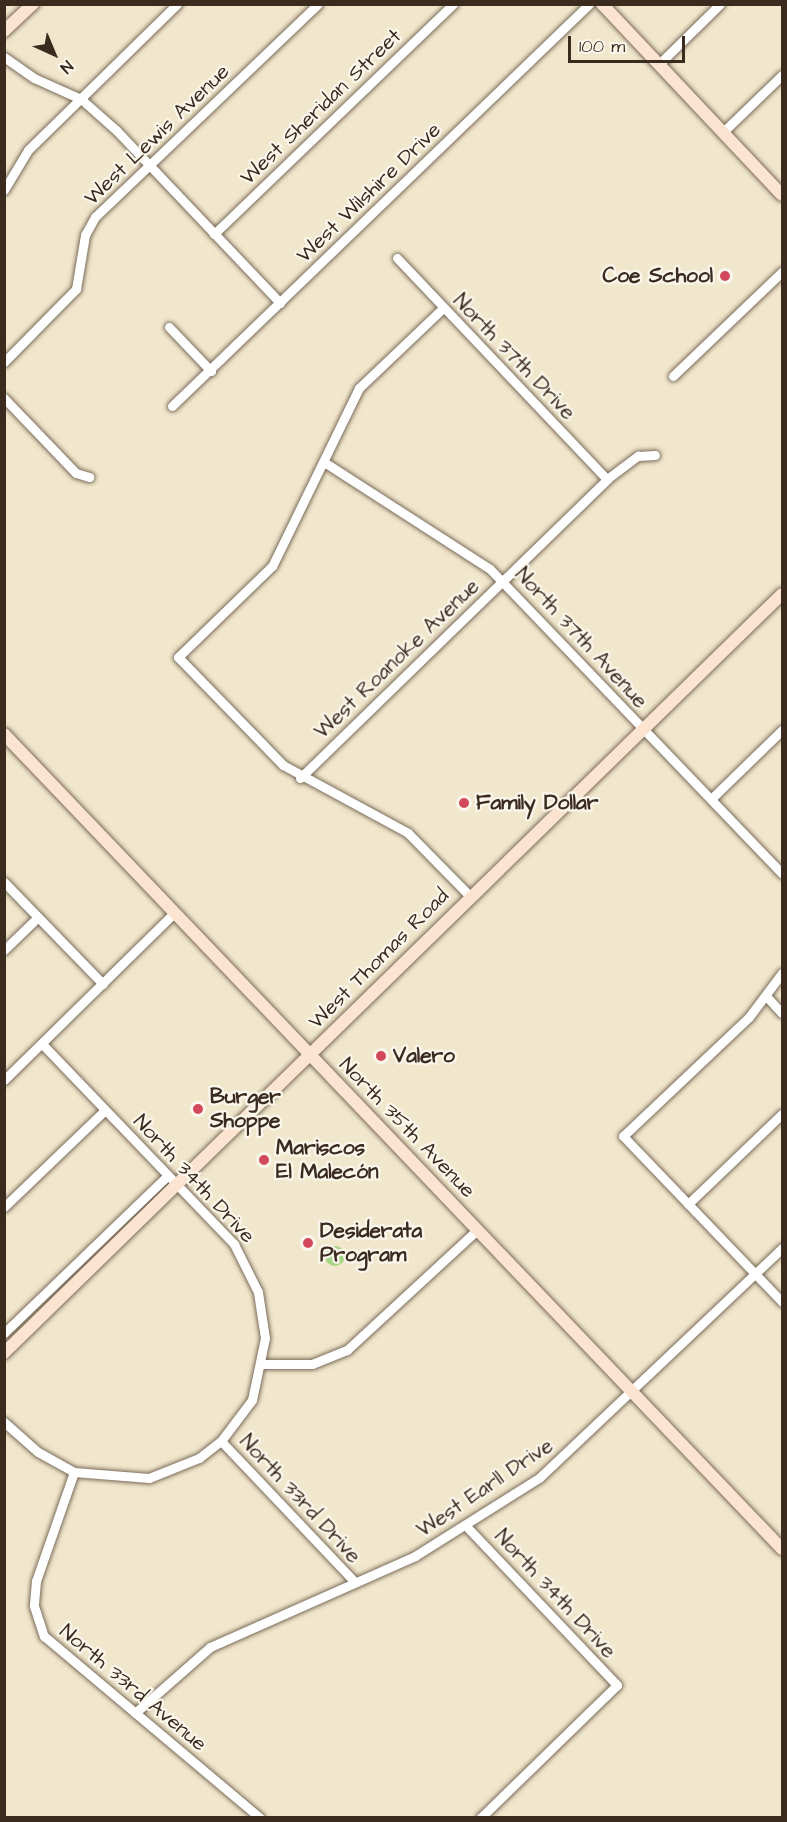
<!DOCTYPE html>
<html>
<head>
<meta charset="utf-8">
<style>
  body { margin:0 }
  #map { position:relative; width:787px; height:1822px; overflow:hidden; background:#f1e7cc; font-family:"Architects Daughter",sans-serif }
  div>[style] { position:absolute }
  .green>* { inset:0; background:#a4d584 }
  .round { border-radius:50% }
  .roads { filter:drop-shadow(0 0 2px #7b6c5b) drop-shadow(0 0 2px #7b6c5b) }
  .street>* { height:9px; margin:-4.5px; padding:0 4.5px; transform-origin:4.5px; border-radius:4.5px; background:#fff }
  .secondary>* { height:12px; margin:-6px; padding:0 6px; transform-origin:6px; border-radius:6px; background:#fde4d1 }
  .dots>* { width:16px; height:16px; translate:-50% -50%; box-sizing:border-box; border:3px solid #fbf7ec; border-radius:50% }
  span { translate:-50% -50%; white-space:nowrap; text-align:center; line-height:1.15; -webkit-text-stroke:4.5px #fbf7ec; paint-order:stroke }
  .street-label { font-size:21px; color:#3b2a1e }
  .poi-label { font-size:21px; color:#3b2a1e; font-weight:700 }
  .right { translate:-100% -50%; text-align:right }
  .left { translate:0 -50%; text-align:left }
  .frame { position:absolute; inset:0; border:6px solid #3b2a1e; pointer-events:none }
  .north { position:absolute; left:24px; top:24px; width:60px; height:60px; -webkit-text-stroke:4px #fbf7ec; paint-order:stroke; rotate:136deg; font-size:16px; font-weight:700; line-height:24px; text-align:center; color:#3b2a1e }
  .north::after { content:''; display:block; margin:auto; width:21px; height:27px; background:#3b2a1e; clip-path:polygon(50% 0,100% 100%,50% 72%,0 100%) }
  .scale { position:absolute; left:568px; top:36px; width:117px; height:27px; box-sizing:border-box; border:3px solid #3b2a1e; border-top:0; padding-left:8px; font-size:18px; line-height:21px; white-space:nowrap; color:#3b2a1e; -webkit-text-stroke:4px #fbf7ec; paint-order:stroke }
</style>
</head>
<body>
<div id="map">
  <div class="green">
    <div class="round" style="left:325px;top:1246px;width:20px;height:20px"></div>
  </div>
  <div class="roads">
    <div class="street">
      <div style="left:4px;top:57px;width:37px;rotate:35deg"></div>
      <div style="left:34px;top:78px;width:51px;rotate:24.1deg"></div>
      <div style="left:81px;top:99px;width:48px;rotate:41.6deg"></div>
      <div style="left:117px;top:131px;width:237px;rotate:46.5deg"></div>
      <div style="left:658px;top:65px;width:87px;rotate:-44.5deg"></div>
      <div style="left:723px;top:132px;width:82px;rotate:-44deg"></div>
      <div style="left:4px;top:190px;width:47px;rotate:-59deg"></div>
      <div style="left:28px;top:150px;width:209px;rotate:-44.4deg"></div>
      <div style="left:214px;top:234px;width:332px;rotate:-43.9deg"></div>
      <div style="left:397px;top:258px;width:305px;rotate:46.5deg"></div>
      <div style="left:442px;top:309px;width:115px;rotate:136.4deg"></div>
      <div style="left:359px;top:388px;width:198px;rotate:116deg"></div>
      <div style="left:272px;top:566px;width:131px;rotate:135.9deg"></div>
      <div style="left:178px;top:657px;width:151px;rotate:45.8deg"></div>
      <div style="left:283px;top:765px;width:142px;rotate:28.5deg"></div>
      <div style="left:408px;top:833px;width:88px;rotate:45.5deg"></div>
      <div style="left:169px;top:327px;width:61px;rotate:46.3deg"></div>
      <div style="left:4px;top:362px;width:103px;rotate:-45.4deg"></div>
      <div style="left:76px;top:289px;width:55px;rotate:-80.5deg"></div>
      <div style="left:85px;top:235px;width:21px;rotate:-61deg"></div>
      <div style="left:95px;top:217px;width:308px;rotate:-43.7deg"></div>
      <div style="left:673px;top:376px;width:151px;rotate:-43.7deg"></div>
      <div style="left:4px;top:398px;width:104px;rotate:46.2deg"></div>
      <div style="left:76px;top:473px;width:14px;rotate:17deg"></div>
      <div style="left:172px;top:406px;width:579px;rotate:-43.95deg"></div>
      <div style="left:324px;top:462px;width:197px;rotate:32.8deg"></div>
      <div style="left:490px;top:569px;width:422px;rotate:46.2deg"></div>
      <div style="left:300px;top:778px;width:429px;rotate:-44.2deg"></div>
      <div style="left:607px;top:479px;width:39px;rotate:-37deg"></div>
      <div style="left:638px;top:456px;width:17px;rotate:-3deg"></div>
      <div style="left:711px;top:799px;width:99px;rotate:-44.2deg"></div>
      <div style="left:4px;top:882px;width:142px;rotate:45.9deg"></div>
      <div style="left:4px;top:950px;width:47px;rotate:-44.1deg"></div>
      <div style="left:782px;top:973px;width:55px;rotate:126.9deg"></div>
      <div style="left:749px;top:1017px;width:173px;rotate:136.6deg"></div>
      <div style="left:623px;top:1136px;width:230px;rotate:46.2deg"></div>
      <div style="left:766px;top:996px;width:23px;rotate:47deg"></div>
      <div style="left:4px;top:1080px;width:238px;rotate:-44.5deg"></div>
      <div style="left:688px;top:1204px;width:130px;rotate:-43.8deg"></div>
      <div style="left:4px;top:1207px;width:140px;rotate:-43.8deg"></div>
      <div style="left:4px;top:1333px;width:226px;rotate:-43.9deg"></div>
      <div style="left:262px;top:1364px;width:50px"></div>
      <div style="left:312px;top:1364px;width:38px;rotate:-22deg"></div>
      <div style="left:347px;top:1350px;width:177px;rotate:-42.7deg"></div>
      <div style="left:4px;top:1422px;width:45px;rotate:41.4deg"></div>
      <div style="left:38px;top:1452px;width:41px;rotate:29.1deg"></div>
      <div style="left:74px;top:1472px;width:75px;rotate:4.6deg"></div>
      <div style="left:149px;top:1478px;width:54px;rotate:-21.8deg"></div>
      <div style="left:199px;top:1458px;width:28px;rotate:-38deg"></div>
      <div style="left:221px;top:1441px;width:51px;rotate:-52.9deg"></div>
      <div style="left:252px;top:1400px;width:63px;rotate:-78.2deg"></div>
      <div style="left:265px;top:1338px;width:47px;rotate:-98.7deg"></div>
      <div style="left:258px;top:1292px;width:54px;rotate:-116.6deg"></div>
      <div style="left:234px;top:1244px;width:277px;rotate:-133.8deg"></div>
      <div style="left:221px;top:1441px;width:193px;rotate:46.5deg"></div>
      <div style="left:74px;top:1472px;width:115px;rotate:109.2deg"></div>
      <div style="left:36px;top:1581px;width:25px;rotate:95deg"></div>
      <div style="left:34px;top:1606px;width:32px;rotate:72deg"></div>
      <div style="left:44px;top:1636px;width:282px;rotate:40.1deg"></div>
      <div style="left:467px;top:1527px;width:218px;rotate:46.5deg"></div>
      <div style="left:617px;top:1685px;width:191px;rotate:135.8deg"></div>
      <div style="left:135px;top:1713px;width:100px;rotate:-41.3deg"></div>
      <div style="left:210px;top:1647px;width:224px;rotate:-23.9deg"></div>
      <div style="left:415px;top:1556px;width:146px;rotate:-32.2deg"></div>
      <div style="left:539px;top:1478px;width:335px;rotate:-43.4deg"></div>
    </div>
    <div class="secondary">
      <div style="left:602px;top:4px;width:262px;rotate:46.7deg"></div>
      <div style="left:4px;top:31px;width:40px;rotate:-43deg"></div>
      <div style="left:4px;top:734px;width:1127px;rotate:46.33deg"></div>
      <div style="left:4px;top:1353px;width:1087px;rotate:-44.29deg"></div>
    </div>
  </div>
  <div class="dots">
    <div style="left:725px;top:276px;background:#d1495b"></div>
    <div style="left:464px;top:803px;background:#d1495b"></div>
    <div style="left:381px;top:1056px;background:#d1495b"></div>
    <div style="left:198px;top:1109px;background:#d1495b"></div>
    <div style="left:264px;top:1160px;background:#d1495b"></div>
    <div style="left:308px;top:1243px;background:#d1495b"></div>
  </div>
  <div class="street-label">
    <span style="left:321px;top:107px;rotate:-44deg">West Sheridan Street</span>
    <span style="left:157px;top:135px;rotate:-44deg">West Lewis Avenue</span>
    <span style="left:369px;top:193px;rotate:-44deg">West Wilshire Drive</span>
    <span style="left:514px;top:357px;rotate:46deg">North 37th Drive</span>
    <span style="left:581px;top:638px;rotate:47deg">North 37th Avenue</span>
    <span style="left:397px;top:659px;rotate:-44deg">West Roanoke Avenue</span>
    <span style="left:379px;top:959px;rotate:-45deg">West Thomas Road</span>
    <span style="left:407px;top:1128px;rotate:46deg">North 35th Avenue</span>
    <span style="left:194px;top:1179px;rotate:47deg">North 34th Drive</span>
    <span style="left:485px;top:1488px;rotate:-34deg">West Earll Drive</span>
    <span style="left:300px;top:1499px;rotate:47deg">North 33rd Drive</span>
    <span style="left:555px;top:1594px;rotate:47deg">North 34th Drive</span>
    <span style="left:133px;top:1688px;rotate:40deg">North 33rd Avenue</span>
  </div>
  <div class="poi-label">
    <span class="right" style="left:713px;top:276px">Coe School</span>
    <span class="left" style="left:476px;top:803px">Family Dollar</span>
    <span class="left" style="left:393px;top:1056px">Valero</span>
    <span class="left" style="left:210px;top:1109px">Burger<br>Shoppe</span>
    <span class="left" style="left:276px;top:1160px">Mariscos<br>El Malecón</span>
    <span class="left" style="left:320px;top:1243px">Desiderata<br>Program</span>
  </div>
  <div class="frame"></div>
  <div class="north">N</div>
  <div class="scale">100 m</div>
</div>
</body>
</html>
